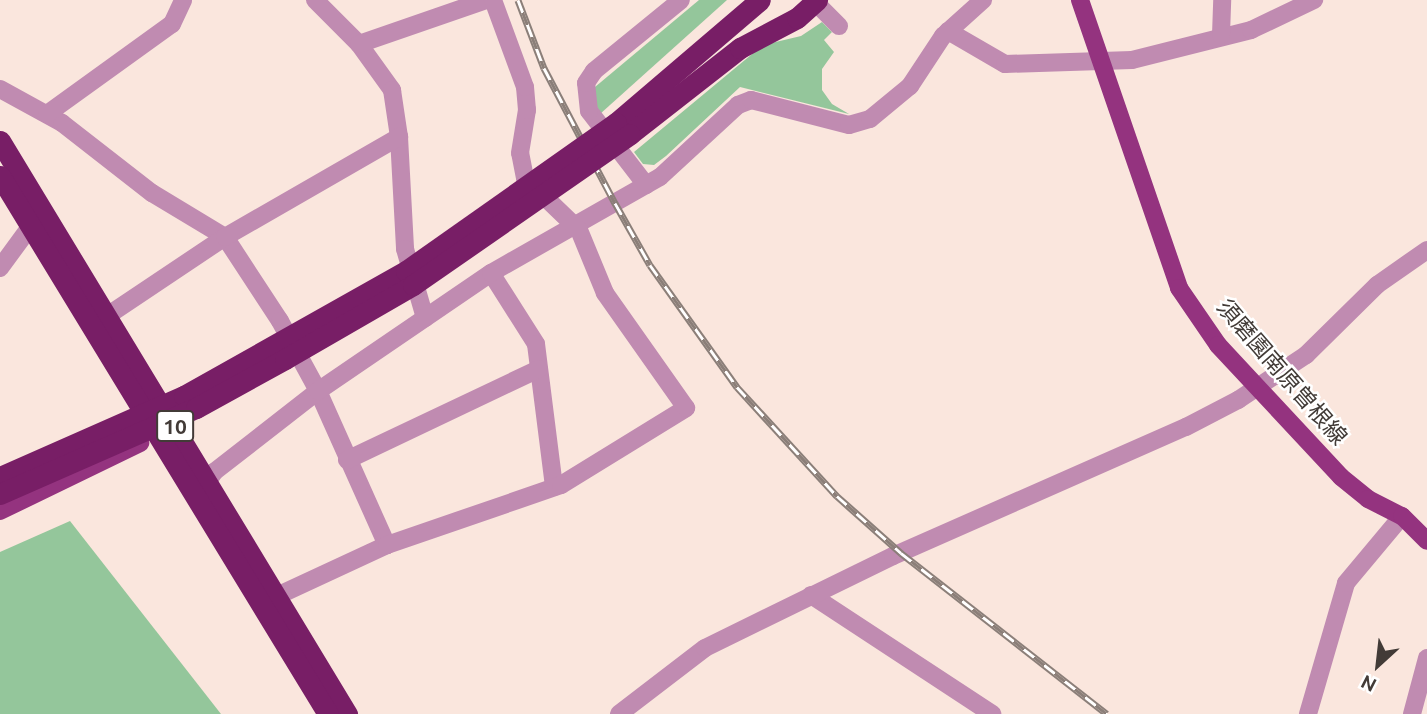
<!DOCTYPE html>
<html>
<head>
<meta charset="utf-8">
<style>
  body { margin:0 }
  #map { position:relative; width:1427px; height:714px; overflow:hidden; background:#fae6dd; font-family:Ubuntu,"Noto Sans JP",sans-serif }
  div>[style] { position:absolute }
  .green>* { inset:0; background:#94c69b }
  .minor>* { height:18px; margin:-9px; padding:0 9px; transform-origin:9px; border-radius:9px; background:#c08bb1 }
  .major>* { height:18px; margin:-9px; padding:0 9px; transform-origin:9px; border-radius:9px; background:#94337f }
  .highway>* { height:21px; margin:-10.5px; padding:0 10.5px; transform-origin:10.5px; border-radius:10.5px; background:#781e66 }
  .rail>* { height:7px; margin-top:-3.5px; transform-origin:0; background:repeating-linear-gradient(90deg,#fff 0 13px,#8b7f79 0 26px); box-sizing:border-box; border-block:2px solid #8b7f79 }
  .highway-bridge>* { height:21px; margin:-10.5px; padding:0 10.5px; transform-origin:10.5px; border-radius:10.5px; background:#781e66 }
  span { translate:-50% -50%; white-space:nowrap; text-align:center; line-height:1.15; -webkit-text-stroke:5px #fff; paint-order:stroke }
  .shield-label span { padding:2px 5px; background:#fff; border:2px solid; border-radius:5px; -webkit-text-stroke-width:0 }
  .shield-label { font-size:21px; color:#423b37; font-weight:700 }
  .street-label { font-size:23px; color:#423b37 }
  .north { position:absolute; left:1343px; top:630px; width:70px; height:70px; -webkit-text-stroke:5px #fff; paint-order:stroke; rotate:207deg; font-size:19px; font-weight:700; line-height:28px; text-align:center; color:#423b37 }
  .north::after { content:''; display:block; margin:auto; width:24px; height:32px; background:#423b37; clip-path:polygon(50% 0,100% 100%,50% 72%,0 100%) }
</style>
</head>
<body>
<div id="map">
  <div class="green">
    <div style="clip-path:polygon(699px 0,727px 0,600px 114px,592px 95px,595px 87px)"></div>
    <div style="clip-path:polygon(822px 22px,832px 32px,824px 40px,834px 52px,822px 69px,822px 90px,832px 104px,849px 114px,740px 87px,666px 156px,654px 165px,643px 164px,634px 152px,763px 45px,801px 36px)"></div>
    <div style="clip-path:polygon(70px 521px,221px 714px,0 714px,0 552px)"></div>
  </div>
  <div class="minor">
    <div style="left:315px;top:0;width:62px;rotate:45deg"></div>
    <div style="left:359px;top:44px;width:57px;rotate:54.3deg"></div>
    <div style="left:392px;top:90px;width:48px;rotate:81.5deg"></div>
    <div style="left:399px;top:137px;width:112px;rotate:86.9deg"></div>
    <div style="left:405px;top:249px;width:72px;rotate:73.8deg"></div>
    <div style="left:815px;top:2px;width:34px;rotate:45deg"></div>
    <div style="left:948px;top:31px;width:66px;rotate:30.1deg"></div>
    <div style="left:1005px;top:64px;width:127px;rotate:-1.8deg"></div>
    <div style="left:1132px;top:60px;width:123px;rotate:-14.1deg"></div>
    <div style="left:1251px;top:30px;width:70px;rotate:-25.5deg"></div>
    <div style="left:1221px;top:35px;width:35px;rotate:-88deg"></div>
    <div style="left:359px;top:44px;width:134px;rotate:-19.1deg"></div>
    <div style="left:0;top:89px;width:71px;rotate:28.7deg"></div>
    <div style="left:62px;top:123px;width:114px;rotate:37.9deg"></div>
    <div style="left:152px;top:193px;width:85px;rotate:31.1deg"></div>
    <div style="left:225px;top:237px;width:100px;rotate:56.8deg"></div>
    <div style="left:280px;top:321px;width:80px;rotate:61.5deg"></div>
    <div style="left:318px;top:391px;width:169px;rotate:65.9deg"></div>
    <div style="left:47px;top:114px;width:154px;rotate:-35.8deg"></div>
    <div style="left:172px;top:24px;width:26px;rotate:-65deg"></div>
    <div style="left:646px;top:185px;width:93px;rotate:-127.6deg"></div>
    <div style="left:589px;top:111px;width:28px;rotate:-96deg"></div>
    <div style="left:586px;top:83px;width:14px;rotate:-56deg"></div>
    <div style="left:594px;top:71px;width:112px;rotate:-39.2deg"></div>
    <div style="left:0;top:268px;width:51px;rotate:-53.8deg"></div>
    <div style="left:30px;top:227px;width:13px;rotate:-29deg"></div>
    <div style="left:491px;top:273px;width:84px;rotate:57.6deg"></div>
    <div style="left:536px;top:344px;width:144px;rotate:82.8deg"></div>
    <div style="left:95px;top:324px;width:156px;rotate:-33.8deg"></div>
    <div style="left:225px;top:237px;width:201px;rotate:-29.9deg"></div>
    <div style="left:347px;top:460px;width:212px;rotate:-25.4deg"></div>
    <div style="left:208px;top:481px;width:11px;rotate:-56deg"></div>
    <div style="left:214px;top:472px;width:132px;rotate:-37.9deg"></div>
    <div style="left:318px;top:391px;width:209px;rotate:-34.3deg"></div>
    <div style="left:491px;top:273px;width:194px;rotate:-29.6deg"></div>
    <div style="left:660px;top:177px;width:106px;rotate:-42.7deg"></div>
    <div style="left:738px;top:105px;width:14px;rotate:-21deg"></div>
    <div style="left:751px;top:100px;width:101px;rotate:14.3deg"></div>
    <div style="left:849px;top:125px;width:22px;rotate:-16deg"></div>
    <div style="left:870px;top:119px;width:52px;rotate:-39.5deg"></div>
    <div style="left:910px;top:86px;width:60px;rotate:-56.6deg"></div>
    <div style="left:943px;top:36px;width:54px;rotate:-42deg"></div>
    <div style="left:811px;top:595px;width:217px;rotate:33.3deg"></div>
    <div style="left:264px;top:602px;width:136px;rotate:-24.9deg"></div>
    <div style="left:387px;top:545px;width:184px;rotate:-19deg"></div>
    <div style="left:561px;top:485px;width:147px;rotate:-31.6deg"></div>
    <div style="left:686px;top:408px;width:141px;rotate:-125.2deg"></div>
    <div style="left:605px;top:293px;width:68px;rotate:-112.4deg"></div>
    <div style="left:579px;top:230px;width:75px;rotate:-136.1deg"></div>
    <div style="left:525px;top:178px;width:25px;rotate:-101deg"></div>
    <div style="left:520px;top:153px;width:44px;rotate:-80.8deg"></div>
    <div style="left:527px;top:110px;width:23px;rotate:-95deg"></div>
    <div style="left:525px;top:87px;width:93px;rotate:-110.2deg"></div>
    <div style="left:619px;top:714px;width:108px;rotate:-37.5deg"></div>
    <div style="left:705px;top:648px;width:209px;rotate:-26.1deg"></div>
    <div style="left:893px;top:556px;width:320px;rotate:-23.8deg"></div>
    <div style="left:1186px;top:427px;width:59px;rotate:-27.4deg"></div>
    <div style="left:1238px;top:400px;width:82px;rotate:-33.5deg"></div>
    <div style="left:1306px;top:355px;width:100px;rotate:-44.6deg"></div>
    <div style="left:1377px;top:285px;width:61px;rotate:-35deg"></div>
    <div style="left:1308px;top:714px;width:136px;rotate:-73.8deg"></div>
    <div style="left:1346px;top:583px;width:87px;rotate:-50.1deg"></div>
    <div style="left:1412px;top:714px;width:58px;rotate:-75deg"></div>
  </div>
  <div class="major">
    <div style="left:1080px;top:0;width:305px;rotate:71deg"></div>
    <div style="left:1179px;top:288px;width:69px;rotate:55.6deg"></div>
    <div style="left:1218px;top:345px;width:180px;rotate:47deg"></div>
    <div style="left:1341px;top:477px;width:35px;rotate:39deg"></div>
    <div style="left:1368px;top:499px;width:38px;rotate:27deg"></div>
    <div style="left:1402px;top:516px;width:35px;rotate:45deg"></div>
    <div style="left:0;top:511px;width:156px;rotate:-25.9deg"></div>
  </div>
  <div class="highway">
    <div style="left:616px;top:123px;width:189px;rotate:-40.5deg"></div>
    <div style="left:630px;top:134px;width:140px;rotate:-38deg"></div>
    <div style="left:740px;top:48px;width:64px;rotate:-27.8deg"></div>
    <div style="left:797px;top:18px;width:27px;rotate:-42deg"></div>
    <div style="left:0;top:141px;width:670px;rotate:58.8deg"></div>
    <div style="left:0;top:176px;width:630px;rotate:58.63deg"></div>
  </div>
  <div class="rail">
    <div style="left:518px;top:0;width:73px;rotate:69.1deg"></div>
    <div style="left:544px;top:68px;width:153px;rotate:62.3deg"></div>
    <div style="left:615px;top:203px;width:71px;rotate:60.6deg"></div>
    <div style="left:650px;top:265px;width:150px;rotate:54.5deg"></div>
    <div style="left:737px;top:387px;width:148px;rotate:47.5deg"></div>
    <div style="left:837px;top:496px;width:86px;rotate:41.7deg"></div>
    <div style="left:901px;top:553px;width:261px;rotate:38deg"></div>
  </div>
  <div class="highway-bridge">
    <div style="left:0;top:477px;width:201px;rotate:-23.8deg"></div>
    <div style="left:184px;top:396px;width:255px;rotate:-29.4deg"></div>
    <div style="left:406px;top:271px;width:257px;rotate:-35.2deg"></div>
    <div style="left:0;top:494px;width:214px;rotate:-23.7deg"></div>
    <div style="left:196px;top:408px;width:102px;rotate:-28.8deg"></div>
    <div style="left:285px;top:359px;width:148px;rotate:-30deg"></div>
    <div style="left:413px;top:285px;width:264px;rotate:-34.8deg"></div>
  </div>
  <div class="shield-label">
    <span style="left:175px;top:426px">10</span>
  </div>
  <div class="street-label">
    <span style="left:1282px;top:372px;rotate:49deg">須磨園南原曽根線</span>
  </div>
  <div class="north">N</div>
</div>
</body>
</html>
